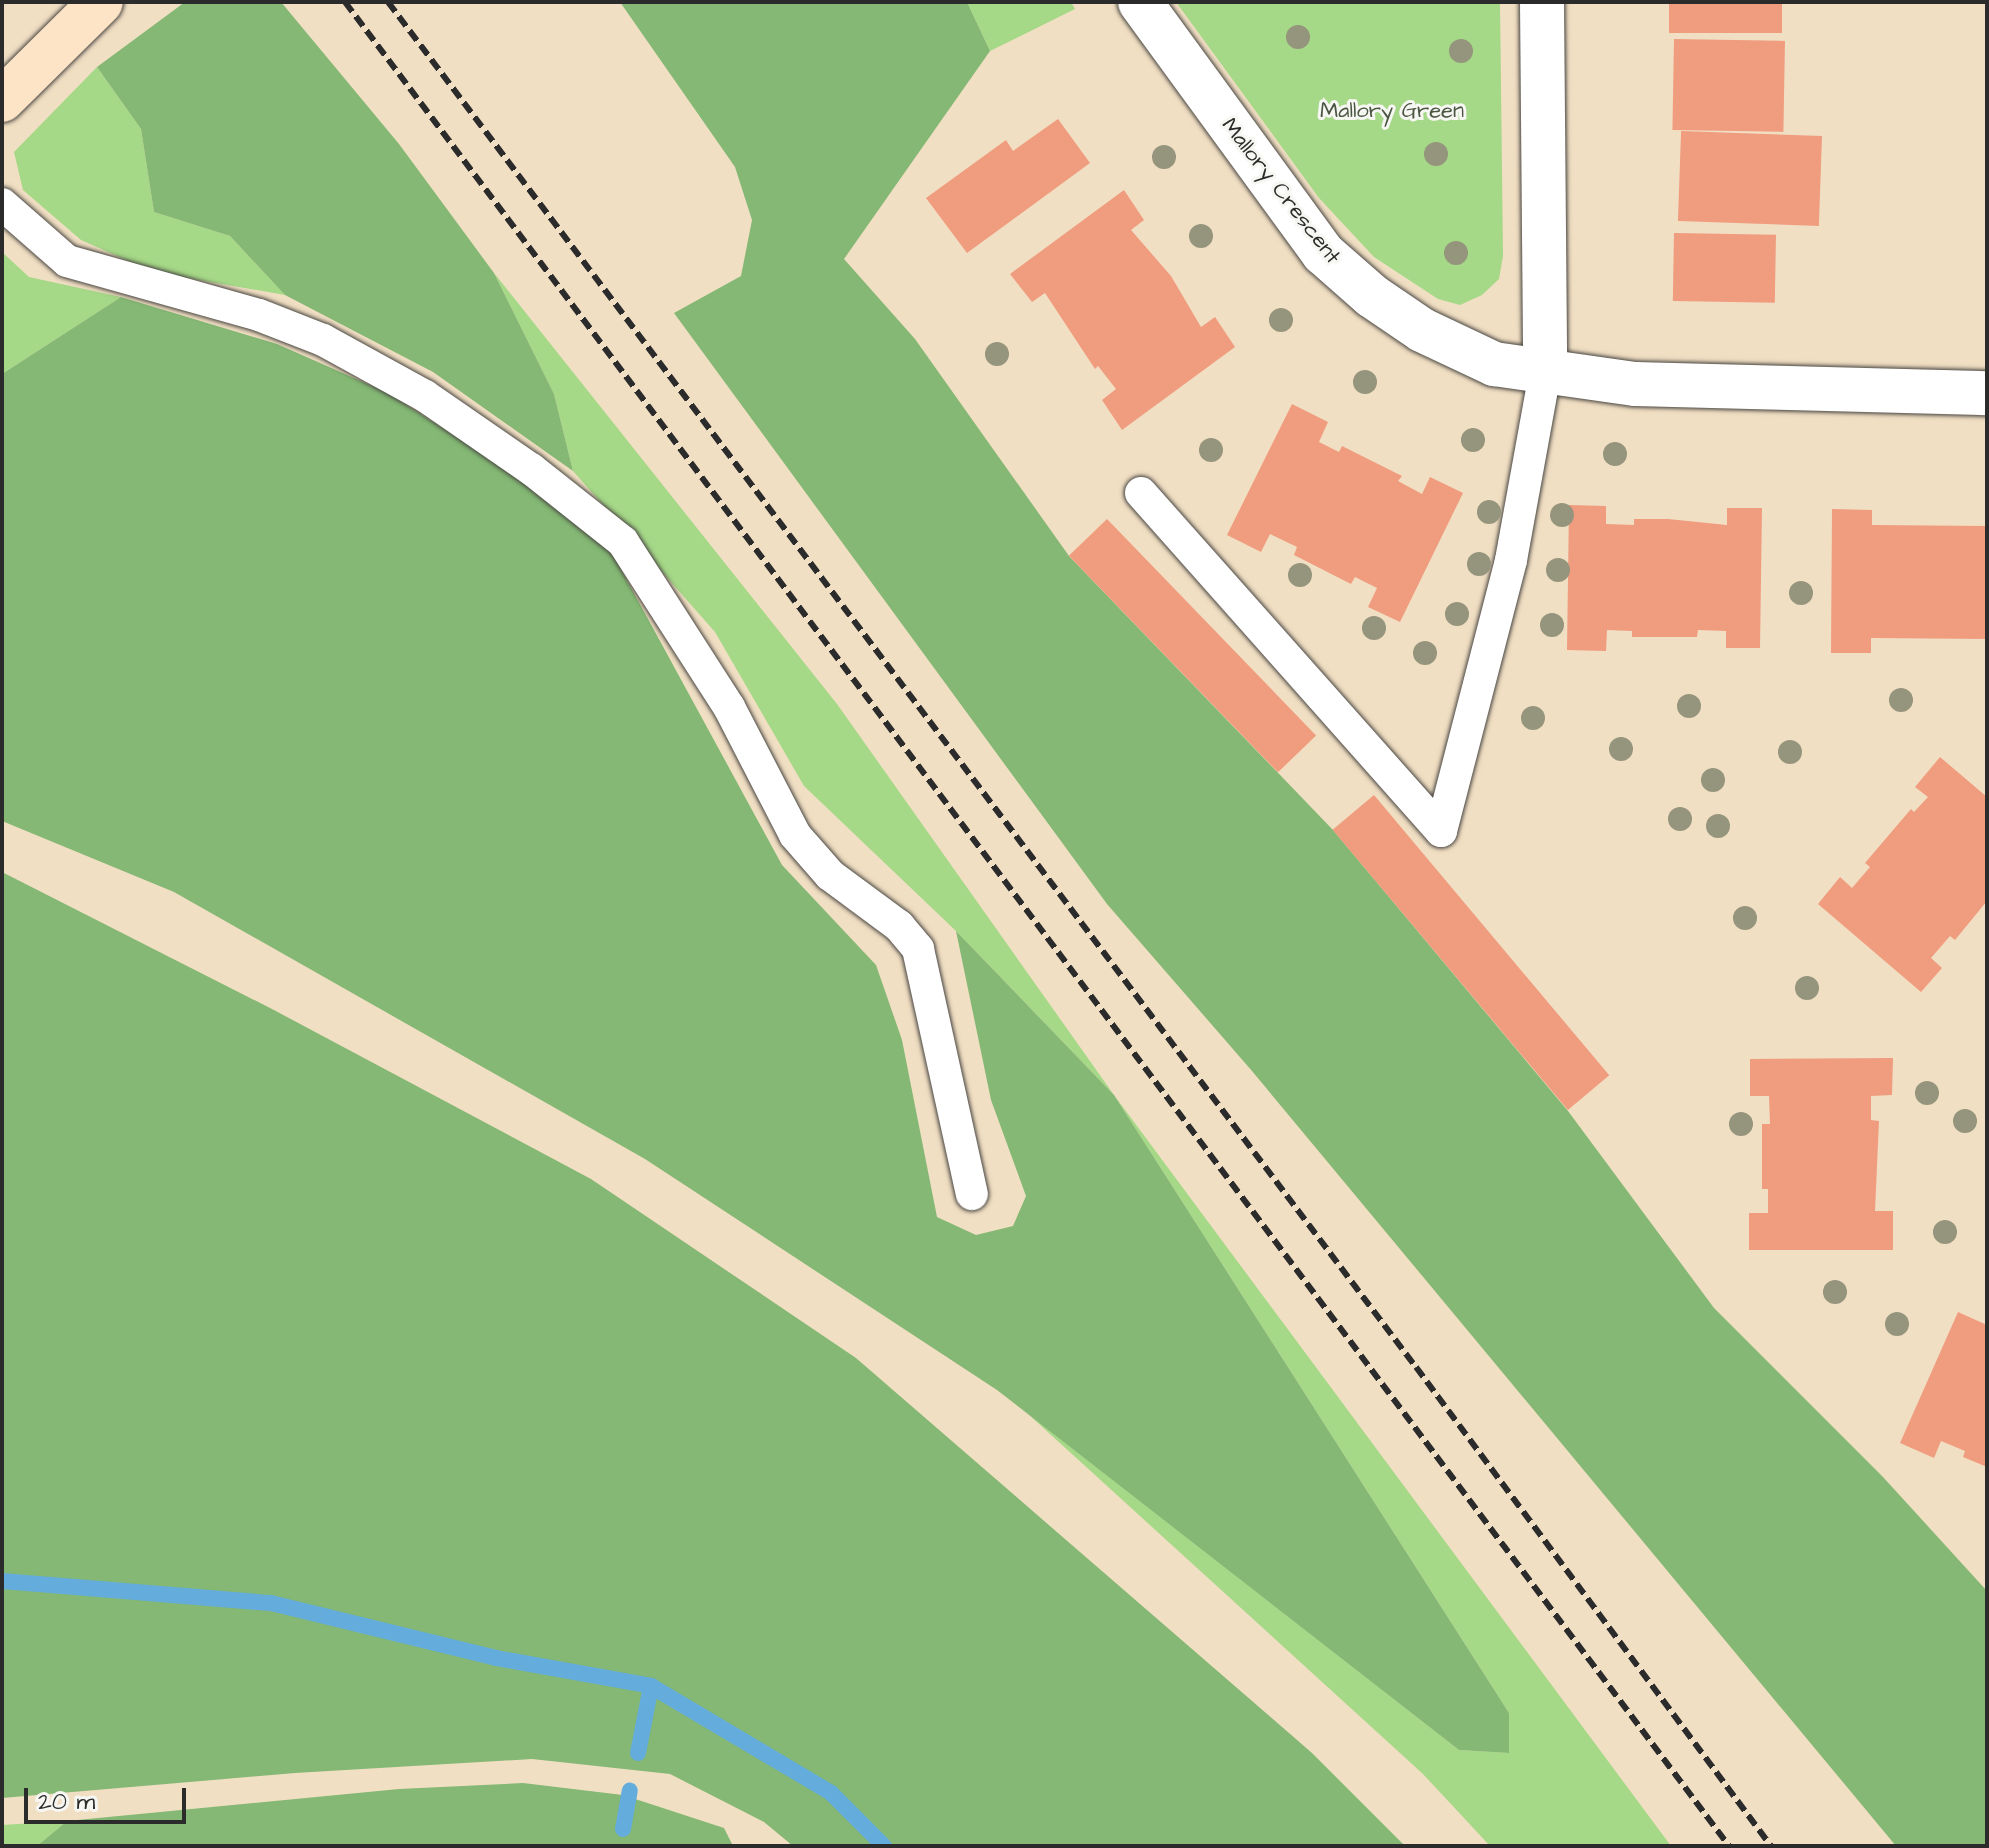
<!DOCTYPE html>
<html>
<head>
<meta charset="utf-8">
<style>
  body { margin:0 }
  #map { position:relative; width:1989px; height:1848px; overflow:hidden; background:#f1dfc3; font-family:"Architects Daughter",sans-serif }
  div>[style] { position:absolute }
  .green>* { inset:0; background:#a5d887 }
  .forest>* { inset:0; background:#84b874 }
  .stream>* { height:16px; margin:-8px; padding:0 8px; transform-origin:8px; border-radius:8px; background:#64acdb }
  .building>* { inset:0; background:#f09c7f; transform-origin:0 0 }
  .roads { filter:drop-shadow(0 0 2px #494642) drop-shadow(0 0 2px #494642) }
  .lane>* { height:32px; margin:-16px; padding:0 16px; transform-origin:16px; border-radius:16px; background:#fff }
  .street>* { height:44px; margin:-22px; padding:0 22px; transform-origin:22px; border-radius:22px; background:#fff }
  .secondary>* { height:44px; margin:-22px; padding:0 22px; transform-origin:22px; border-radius:22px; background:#fee4c6 }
  .rail>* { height:6px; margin-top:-3px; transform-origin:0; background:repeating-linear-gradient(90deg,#2b2b2b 0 12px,transparent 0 18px) }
  .trees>* { width:24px; height:24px; margin:-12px; border-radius:50%; background:#95947c }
  span { translate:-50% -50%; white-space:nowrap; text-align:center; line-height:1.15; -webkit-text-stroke:6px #f6f6f2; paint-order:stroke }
  .park-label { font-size:22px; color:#4a5642 }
  .street-label { font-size:22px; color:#2b2b2b }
  .frame { position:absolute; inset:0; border:4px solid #2b2b2b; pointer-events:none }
  .scale { position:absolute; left:24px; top:1788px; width:162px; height:36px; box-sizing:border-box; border:4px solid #2b2b2b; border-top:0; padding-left:10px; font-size:24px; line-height:28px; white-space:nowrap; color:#2b2b2b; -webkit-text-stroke:6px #f6f6f2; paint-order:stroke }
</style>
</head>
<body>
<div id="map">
  <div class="green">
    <div style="clip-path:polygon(967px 2px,1071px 2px,1075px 9px,990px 51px)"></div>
    <div style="clip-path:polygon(1176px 2px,1500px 2px,1503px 256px,1499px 279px,1482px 295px,1460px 305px,1438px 299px,1374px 257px,1319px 198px)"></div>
    <div style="clip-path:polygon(97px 67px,141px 129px,154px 212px,230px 236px,285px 295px,153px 272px,81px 240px,23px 190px,14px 152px)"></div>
    <div style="clip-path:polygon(2px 252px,29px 277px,121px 297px,2px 374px)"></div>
    <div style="clip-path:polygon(494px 273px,837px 704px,1114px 1095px,1671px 1846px,1490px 1846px,1423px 1774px,1027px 1413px,1459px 1750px,1509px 1753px,1509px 1713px,1114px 1095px,956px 931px,804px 786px,715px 632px,573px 471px,554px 394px)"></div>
    <div style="clip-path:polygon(67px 1821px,37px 1846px,2px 1846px,2px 1825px)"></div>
  </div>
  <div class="forest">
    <div style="clip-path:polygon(185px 2px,281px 2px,399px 144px,494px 273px,554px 394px,573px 471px,433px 372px,285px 295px,230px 236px,154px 212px,141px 129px,97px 67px)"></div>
    <div style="clip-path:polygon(620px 2px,967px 2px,990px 51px,844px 259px,915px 339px,1069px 556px,1333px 830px,1568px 1111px,1714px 1308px,1883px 1477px,1987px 1591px,1987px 1846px,1896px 1846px,1252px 1071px,1107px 904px,674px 313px,741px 276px,752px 220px,735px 167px)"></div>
    <div style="clip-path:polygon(121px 297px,277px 344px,388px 393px,525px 481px,611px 551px,782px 865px,876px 965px,902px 1040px,937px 1217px,976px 1235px,1013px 1226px,1026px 1196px,991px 1100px,956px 931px,1114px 1095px,1509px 1713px,1509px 1753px,1459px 1750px,997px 1390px,645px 1159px,174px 892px,2px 821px,2px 374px)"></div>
    <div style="clip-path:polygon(2px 872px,272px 1009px,591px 1179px,856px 1358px,1312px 1753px,1405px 1846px,793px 1846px,764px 1822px,670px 1774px,532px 1759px,295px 1773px,2px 1798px)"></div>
    <div style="clip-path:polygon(523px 1783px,623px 1795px,724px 1828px,733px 1846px,37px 1846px,67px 1821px,399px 1789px)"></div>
  </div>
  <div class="stream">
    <div style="left:2px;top:1581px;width:270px;rotate:4.7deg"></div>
    <div style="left:271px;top:1603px;width:232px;rotate:13.7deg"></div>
    <div style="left:496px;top:1658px;width:158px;rotate:10.2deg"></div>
    <div style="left:651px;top:1686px;width:209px;rotate:30.7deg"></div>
    <div style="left:831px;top:1793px;width:75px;rotate:45deg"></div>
    <div style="left:638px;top:1753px;width:68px;rotate:-79deg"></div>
    <div style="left:623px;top:1829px;width:39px;rotate:-80deg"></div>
  </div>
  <div class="building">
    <div style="left:1669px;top:2px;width:113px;height:31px"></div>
    <div style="left:1674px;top:39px;width:111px;height:91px;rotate:1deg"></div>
    <div style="clip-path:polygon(1058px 119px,1090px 163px,967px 253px,926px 198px,1006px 140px,1013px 151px)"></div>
    <div style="left:1822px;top:136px;width:90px;height:141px;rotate:92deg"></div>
    <div style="clip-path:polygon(1124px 190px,1144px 220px,1131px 230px,1171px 276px,1201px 327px,1215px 317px,1235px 347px,1122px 430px,1102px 400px,1116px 389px,1098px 366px,1095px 369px,1045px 293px,1032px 302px,1010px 274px)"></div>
    <div style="left:1674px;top:233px;width:102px;height:68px;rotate:1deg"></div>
    <div style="clip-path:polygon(1292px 404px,1328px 422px,1319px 442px,1339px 452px,1342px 446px,1402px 476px,1398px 481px,1422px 494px,1430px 477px,1463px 493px,1400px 622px,1368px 607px,1377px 588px,1355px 577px,1351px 584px,1294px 555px,1297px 547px,1270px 534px,1261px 552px,1227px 535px)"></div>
    <div style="clip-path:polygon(1569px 505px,1606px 506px,1606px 524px,1634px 525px,1634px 519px,1668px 519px,1727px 525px,1727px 508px,1762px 508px,1760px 648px,1726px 648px,1726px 631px,1698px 630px,1697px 637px,1632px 637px,1632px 631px,1607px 630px,1606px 651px,1567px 650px)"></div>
    <div style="clip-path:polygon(1832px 509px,1872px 510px,1872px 525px,1987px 526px,1987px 639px,1871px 638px,1871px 653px,1831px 653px)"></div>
    <div style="left:1107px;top:519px;width:301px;height:53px;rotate:46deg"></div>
    <div style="clip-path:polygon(1940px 757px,1987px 797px,1987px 901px,1955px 940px,1950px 936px,1931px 958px,1942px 968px,1921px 992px,1818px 904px,1840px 877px,1852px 888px,1870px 867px,1865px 863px,1911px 809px,1914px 812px,1928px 797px,1915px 787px)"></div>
    <div style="left:1374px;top:795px;width:366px;height:54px;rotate:50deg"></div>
    <div style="clip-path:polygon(1893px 1058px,1892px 1095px,1871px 1096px,1871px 1120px,1879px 1121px,1875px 1211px,1893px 1211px,1893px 1250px,1749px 1250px,1749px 1213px,1768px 1213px,1768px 1189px,1762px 1189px,1762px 1124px,1770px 1124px,1769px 1096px,1750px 1096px,1750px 1059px)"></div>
    <div style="clip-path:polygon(1958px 1312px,1987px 1325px,1987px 1467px,1963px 1457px,1965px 1451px,1941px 1441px,1934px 1458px,1900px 1443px)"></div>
  </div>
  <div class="roads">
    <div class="lane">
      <div style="left:2px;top:204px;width:86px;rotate:41.2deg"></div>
      <div style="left:67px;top:261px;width:199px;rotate:15.7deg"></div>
      <div style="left:259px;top:315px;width:69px;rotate:21.3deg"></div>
      <div style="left:323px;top:340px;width:116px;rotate:28.8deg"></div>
      <div style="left:425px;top:396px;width:129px;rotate:34.6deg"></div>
      <div style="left:531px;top:469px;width:117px;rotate:38.4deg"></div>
      <div style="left:623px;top:542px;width:196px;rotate:57.3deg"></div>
      <div style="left:729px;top:707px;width:144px;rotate:62.7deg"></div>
      <div style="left:795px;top:835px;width:53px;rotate:48.8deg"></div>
      <div style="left:830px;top:875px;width:86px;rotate:36.5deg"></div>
      <div style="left:899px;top:926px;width:30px;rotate:50deg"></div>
      <div style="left:918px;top:949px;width:251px;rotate:77.6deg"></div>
      <div style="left:1141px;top:493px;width:452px;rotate:48.4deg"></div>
      <div style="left:1441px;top:831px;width:280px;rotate:-75.5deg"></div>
      <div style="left:1511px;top:560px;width:191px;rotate:-79.7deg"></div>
    </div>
    <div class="street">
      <div style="left:1140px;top:2px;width:311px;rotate:53.9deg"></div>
      <div style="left:1323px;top:253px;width:65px;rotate:41.3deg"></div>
      <div style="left:1372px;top:296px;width:60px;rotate:34.2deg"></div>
      <div style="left:1422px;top:330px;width:80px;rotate:25.3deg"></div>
      <div style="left:1494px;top:364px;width:142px;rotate:8.1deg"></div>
      <div style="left:1635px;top:384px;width:352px;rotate:1.5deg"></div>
      <div style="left:1542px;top:2px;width:370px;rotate:89.5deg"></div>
    </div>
    <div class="secondary">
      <div style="left:2px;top:100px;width:139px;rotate:-44.7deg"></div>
    </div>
  </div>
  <div class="rail">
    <div style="left:345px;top:2px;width:2306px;rotate:53.11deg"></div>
    <div style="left:388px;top:2px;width:1709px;rotate:53.02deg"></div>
    <div style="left:1416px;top:1367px;width:596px;rotate:53.46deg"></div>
  </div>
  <div class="trees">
    <div style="left:1298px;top:37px"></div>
    <div style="left:1461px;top:51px"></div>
    <div style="left:1436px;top:154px"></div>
    <div style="left:1164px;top:157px"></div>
    <div style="left:1201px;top:236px"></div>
    <div style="left:1456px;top:253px"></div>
    <div style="left:1281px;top:320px"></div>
    <div style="left:997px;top:354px"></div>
    <div style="left:1365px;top:382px"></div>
    <div style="left:1473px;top:440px"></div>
    <div style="left:1211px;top:450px"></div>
    <div style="left:1615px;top:454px"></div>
    <div style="left:1489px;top:512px"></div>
    <div style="left:1562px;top:515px"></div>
    <div style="left:1479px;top:564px"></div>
    <div style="left:1558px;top:570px"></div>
    <div style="left:1300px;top:575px"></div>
    <div style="left:1801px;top:593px"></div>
    <div style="left:1457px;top:614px"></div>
    <div style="left:1552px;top:625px"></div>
    <div style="left:1374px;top:628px"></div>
    <div style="left:1425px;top:653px"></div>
    <div style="left:1901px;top:700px"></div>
    <div style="left:1689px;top:706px"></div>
    <div style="left:1533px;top:718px"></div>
    <div style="left:1621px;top:749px"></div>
    <div style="left:1790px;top:752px"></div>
    <div style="left:1713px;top:780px"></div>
    <div style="left:1680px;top:819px"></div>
    <div style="left:1718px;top:826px"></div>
    <div style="left:1745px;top:918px"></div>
    <div style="left:1807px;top:988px"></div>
    <div style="left:1927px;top:1093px"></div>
    <div style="left:1965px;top:1121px"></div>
    <div style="left:1741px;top:1124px"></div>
    <div style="left:1945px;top:1232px"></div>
    <div style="left:1835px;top:1292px"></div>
    <div style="left:1897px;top:1324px"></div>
  </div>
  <div class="park-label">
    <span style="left:1392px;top:111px">Mallory Green</span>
  </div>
  <div class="street-label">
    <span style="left:1281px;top:191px;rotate:52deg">Mallory Crescent</span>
  </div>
  <div class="frame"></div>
  <div class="scale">20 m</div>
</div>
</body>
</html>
